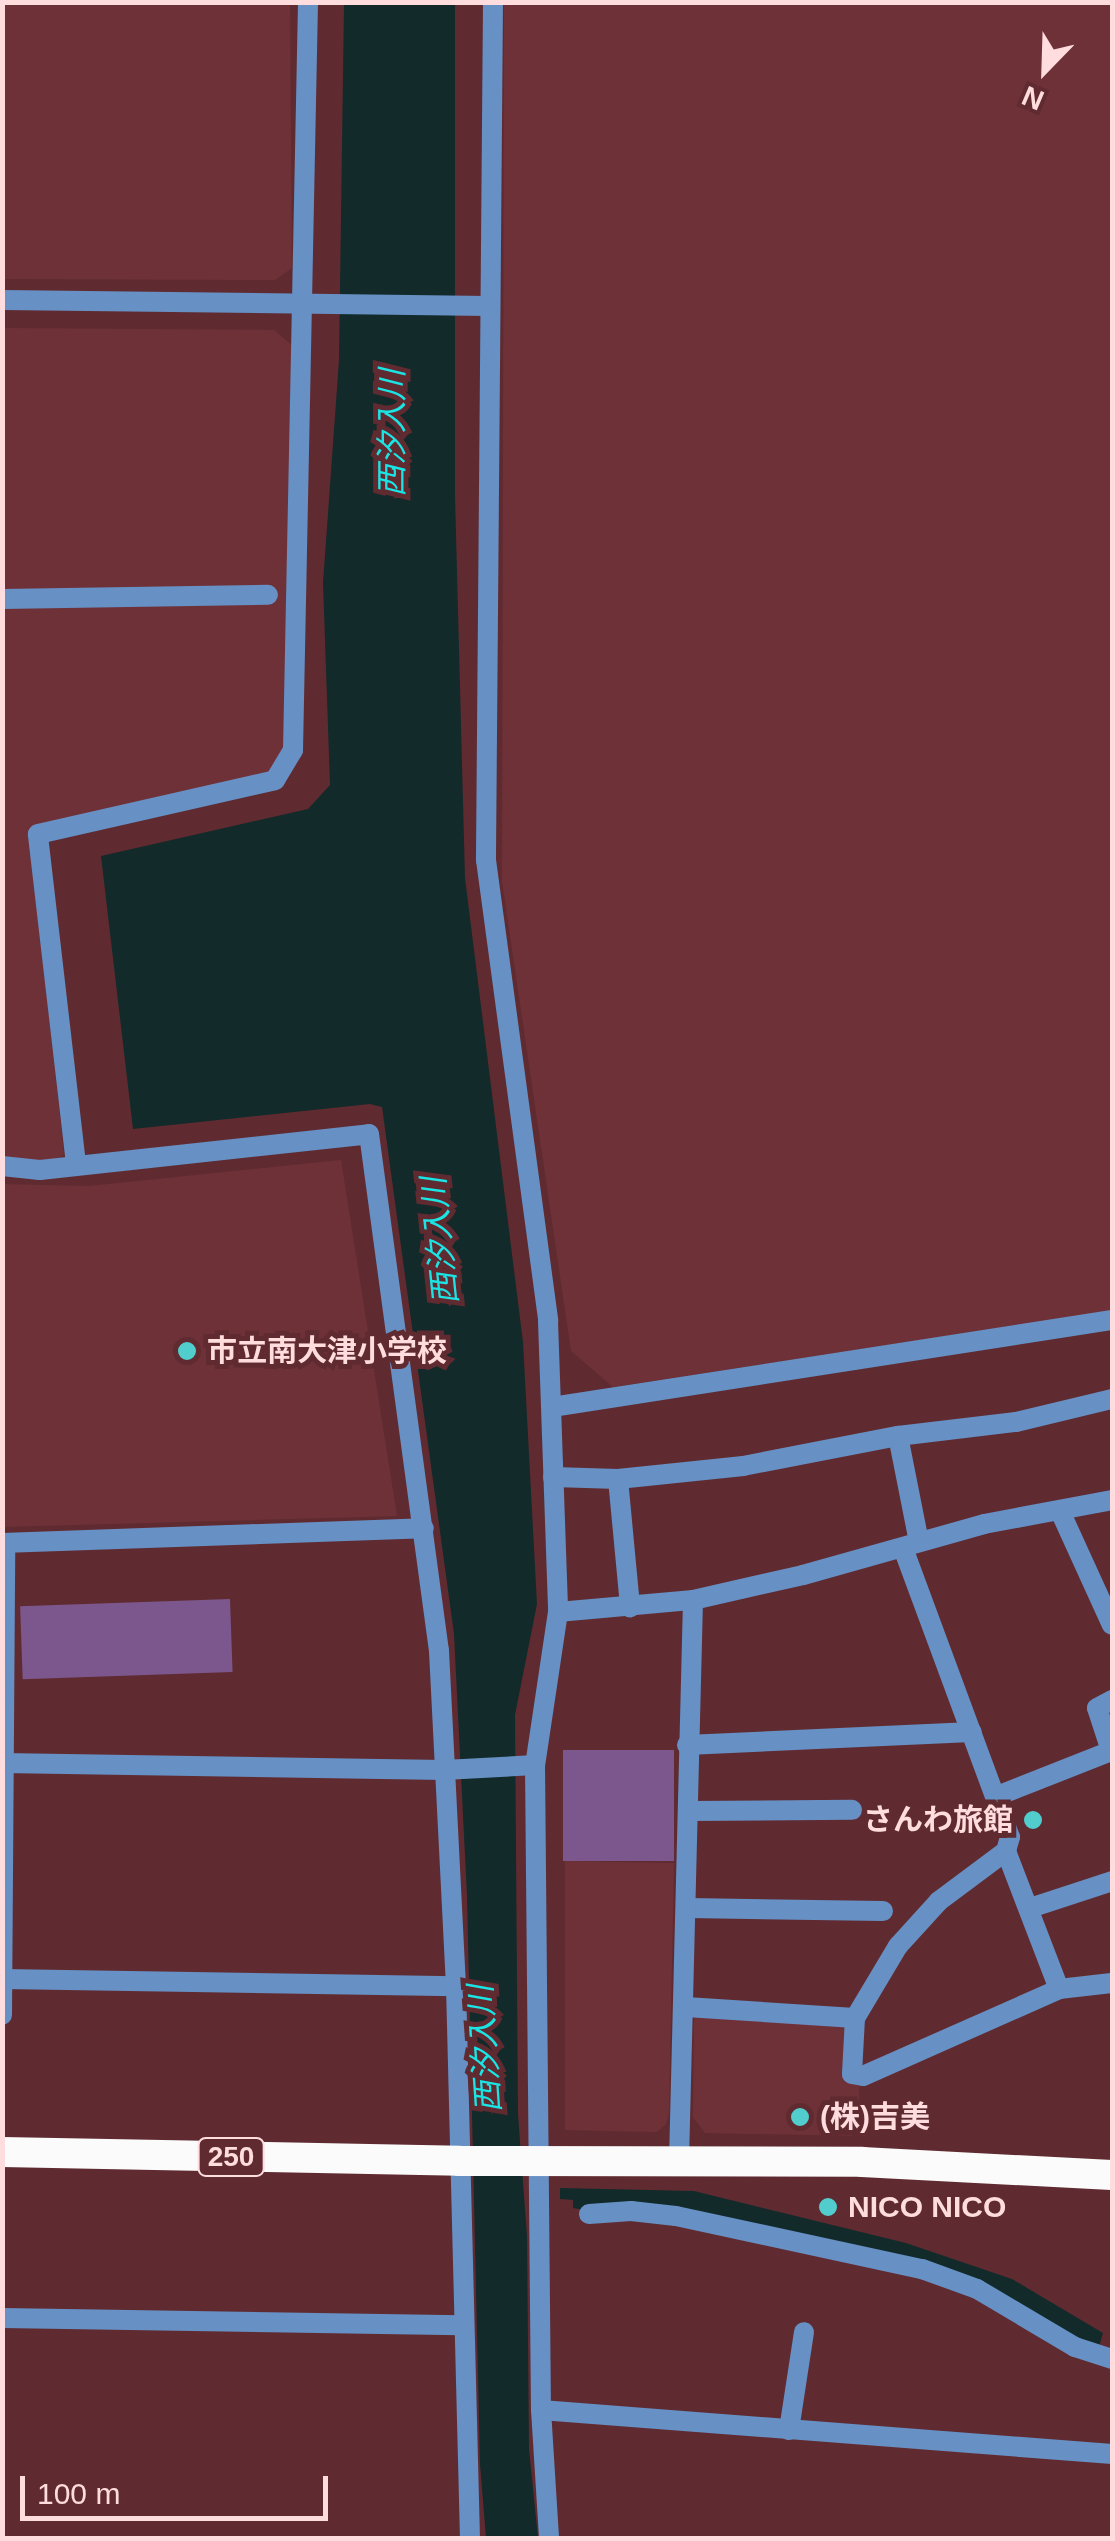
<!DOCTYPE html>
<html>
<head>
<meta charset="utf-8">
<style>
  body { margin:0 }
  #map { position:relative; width:1115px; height:2541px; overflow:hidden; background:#5f2b31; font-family:Arial,"Noto Sans JP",sans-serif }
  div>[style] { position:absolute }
  .built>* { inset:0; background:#6e3138 }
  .green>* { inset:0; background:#7c578d; transform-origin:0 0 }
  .water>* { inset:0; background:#132a2a }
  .minor>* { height:20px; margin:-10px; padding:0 10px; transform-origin:10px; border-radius:10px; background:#6790c4 }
  .highway>* { height:30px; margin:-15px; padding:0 15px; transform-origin:15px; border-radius:15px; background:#fbfbfb }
  .dots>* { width:28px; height:28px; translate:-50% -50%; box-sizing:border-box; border:5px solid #5f2b31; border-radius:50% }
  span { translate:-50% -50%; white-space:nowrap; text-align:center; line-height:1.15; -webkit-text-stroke:10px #5f2b31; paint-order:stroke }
  .shield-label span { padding:2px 8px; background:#5f2b31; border:2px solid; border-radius:8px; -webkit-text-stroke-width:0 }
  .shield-label { font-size:28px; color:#ffdcde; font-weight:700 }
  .poi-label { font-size:30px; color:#ffdcde; font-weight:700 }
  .left { translate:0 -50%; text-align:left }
  .right { translate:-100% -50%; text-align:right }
  .water-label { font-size:32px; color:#1be4e4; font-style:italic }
  .frame { position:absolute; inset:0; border:5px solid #ffdcde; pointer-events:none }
  .north { position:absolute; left:995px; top:20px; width:100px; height:100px; -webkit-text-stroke:8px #5f2b31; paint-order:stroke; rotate:203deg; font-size:28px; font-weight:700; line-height:40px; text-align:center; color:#ffdcde }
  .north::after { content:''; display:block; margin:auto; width:35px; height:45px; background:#ffdcde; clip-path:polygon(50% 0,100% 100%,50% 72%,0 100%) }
  .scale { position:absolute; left:20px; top:2476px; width:308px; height:45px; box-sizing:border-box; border:5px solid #ffdcde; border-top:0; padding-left:12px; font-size:30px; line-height:35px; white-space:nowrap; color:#ffdcde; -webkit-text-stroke:8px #5f2b31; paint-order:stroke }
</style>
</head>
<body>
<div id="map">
  <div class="built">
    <div style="clip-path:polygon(3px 2px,290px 3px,292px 268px,275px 280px,3px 279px)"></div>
    <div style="clip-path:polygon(504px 3px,1112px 3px,1112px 1311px,613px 1387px,571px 1351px,502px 881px)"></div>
    <div style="clip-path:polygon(2px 328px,274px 330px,295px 348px,287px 746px,271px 772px,29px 828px,64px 1155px,48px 1165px,3px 1158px)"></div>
    <div style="clip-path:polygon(341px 1160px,397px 1516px,3px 1527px,3px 1184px,89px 1186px)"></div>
    <div style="clip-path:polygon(565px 1861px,674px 1863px,669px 2113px,666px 2124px,657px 2132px,565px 2130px)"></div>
    <div style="clip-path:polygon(694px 2014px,844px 2020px,859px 2084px,860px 2136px,705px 2133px,693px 2117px)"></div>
  </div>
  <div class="green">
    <div style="left:230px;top:1599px;width:73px;height:210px;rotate:88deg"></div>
    <div style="left:674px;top:1750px;width:111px;height:111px;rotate:90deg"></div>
  </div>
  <div class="water">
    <div style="clip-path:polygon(344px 3px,455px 3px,455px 495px,465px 878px,523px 1342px,537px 1604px,515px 1715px,518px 2114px,527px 2236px,529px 2449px,538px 2538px,486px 2538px,480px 2464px,467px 1896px,454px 1634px,382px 1107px,370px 1104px,133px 1129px,101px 856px,308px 809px,330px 785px,323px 583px,339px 360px)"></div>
    <div style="clip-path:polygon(560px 2188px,694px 2191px,906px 2243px,1012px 2279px,1103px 2333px,1099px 2347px,1084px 2341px,928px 2265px,584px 2210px,573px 2208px,573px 2200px,560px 2199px)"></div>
  </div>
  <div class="minor">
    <div style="left:493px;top:2px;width:858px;rotate:90.47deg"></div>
    <div style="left:486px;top:860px;width:465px;rotate:82.3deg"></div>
    <div style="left:548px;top:1321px;width:291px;rotate:88deg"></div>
    <div style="left:558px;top:1612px;width:155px;rotate:98.5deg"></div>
    <div style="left:535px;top:1765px;width:645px;rotate:89.47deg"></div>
    <div style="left:541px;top:2410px;width:128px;rotate:86.4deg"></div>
    <div style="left:2px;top:300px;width:486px;rotate:0.7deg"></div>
    <div style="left:2px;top:599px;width:266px;rotate:-0.9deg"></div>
    <div style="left:76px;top:1164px;width:332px;rotate:-96.6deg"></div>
    <div style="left:38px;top:834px;width:243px;rotate:-12.8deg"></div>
    <div style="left:275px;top:780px;width:35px;rotate:-59deg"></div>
    <div style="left:293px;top:750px;width:748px;rotate:-88.85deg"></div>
    <div style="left:2px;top:1166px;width:38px;rotate:6deg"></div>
    <div style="left:40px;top:1170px;width:331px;rotate:-6.2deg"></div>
    <div style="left:369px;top:1134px;width:522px;rotate:82.29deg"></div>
    <div style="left:439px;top:1651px;width:335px;rotate:87.1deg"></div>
    <div style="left:456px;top:1986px;width:552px;rotate:88.55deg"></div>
    <div style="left:552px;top:1407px;width:567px;rotate:-8.83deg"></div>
    <div style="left:898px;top:1436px;width:108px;rotate:78.8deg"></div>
    <div style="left:553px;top:1477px;width:65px;rotate:1.8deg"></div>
    <div style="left:618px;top:1479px;width:126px;rotate:-5.9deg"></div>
    <div style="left:743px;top:1466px;width:158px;rotate:-11deg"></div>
    <div style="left:898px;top:1436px;width:119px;rotate:-6.8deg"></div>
    <div style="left:1016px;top:1422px;width:99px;rotate:-13.5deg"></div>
    <div style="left:618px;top:1479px;width:129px;rotate:84.6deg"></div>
    <div style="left:1060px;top:1511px;width:125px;rotate:65.5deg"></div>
    <div style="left:2px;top:1543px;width:422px;rotate:-2deg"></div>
    <div style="left:903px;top:1548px;width:308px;rotate:69.7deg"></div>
    <div style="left:1010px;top:1837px;width:15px;rotate:106deg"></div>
    <div style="left:1006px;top:1851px;width:84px;rotate:143.3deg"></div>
    <div style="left:939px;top:1901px;width:61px;rotate:132.3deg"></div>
    <div style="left:898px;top:1946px;width:84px;rotate:120.8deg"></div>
    <div style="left:855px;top:2018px;width:56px;rotate:93.1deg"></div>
    <div style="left:852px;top:2074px;width:11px;rotate:10deg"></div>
    <div style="left:863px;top:2076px;width:214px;rotate:-23.9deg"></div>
    <div style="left:1059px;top:1989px;width:53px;rotate:-6.5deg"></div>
    <div style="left:558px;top:1612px;width:136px;rotate:-5.1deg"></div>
    <div style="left:693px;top:1600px;width:113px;rotate:-12.8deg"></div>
    <div style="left:803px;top:1575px;width:188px;rotate:-15.7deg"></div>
    <div style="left:984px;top:1524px;width:130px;rotate:-10.6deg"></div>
    <div style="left:687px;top:1745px;width:285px;rotate:-2.6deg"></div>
    <div style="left:2px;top:1763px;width:442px;rotate:0.9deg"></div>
    <div style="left:444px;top:1770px;width:91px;rotate:-3.1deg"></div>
    <div style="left:997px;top:1796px;width:123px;rotate:-21.5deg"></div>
    <div style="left:1111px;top:1751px;width:45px;rotate:-108deg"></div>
    <div style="left:1097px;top:1708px;width:17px;rotate:-28deg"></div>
    <div style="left:689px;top:1811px;width:163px;rotate:-0.4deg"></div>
    <div style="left:1006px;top:1851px;width:148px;rotate:69deg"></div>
    <div style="left:688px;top:1908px;width:195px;rotate:0.9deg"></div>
    <div style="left:1030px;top:1908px;width:86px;rotate:-18.2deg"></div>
    <div style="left:2px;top:1979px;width:454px;rotate:0.9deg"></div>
    <div style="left:686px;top:2007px;width:169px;rotate:3.7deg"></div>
    <div style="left:2px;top:2015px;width:472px;rotate:-89.6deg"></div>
    <div style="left:679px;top:2161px;width:561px;rotate:-88.57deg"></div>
    <div style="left:589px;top:2214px;width:42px;rotate:-4.1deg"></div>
    <div style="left:631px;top:2211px;width:45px;rotate:6.3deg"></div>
    <div style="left:676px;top:2216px;width:252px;rotate:12.2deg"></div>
    <div style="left:922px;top:2269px;width:59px;rotate:20deg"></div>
    <div style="left:977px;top:2289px;width:114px;rotate:30.6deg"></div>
    <div style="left:1075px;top:2347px;width:39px;rotate:18deg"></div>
    <div style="left:2px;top:2318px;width:459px;rotate:0.9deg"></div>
    <div style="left:541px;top:2410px;width:573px;rotate:4.41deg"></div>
    <div style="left:789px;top:2430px;width:99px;rotate:-81.3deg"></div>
  </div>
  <div class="highway">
    <div style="left:2px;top:2152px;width:457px;rotate:1.1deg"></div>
    <div style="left:459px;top:2161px;width:403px;rotate:0.1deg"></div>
    <div style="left:862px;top:2162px;width:250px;rotate:3deg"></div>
  </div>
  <div class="dots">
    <div style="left:187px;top:1351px;background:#52cdcd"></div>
    <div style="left:1033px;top:1820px;background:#52cdcd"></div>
    <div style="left:800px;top:2117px;background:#52cdcd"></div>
    <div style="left:828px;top:2207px;background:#52cdcd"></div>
  </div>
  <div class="shield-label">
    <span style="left:231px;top:2157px">250</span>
  </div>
  <div class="poi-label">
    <span class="left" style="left:207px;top:1351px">市立南大津小学校</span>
    <span class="right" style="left:1013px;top:1820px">さんわ旅館</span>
    <span class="left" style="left:820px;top:2117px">(株)吉美</span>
    <span class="left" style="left:848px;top:2207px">NICO NICO</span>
  </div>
  <div class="water-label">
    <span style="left:392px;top:433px;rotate:-90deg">西汐入川</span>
    <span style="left:440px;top:1241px;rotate:-96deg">西汐入川</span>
    <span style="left:485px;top:2049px;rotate:-94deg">西汐入川</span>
  </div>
  <div class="frame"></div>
  <div class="north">N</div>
  <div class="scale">100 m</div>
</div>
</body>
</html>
